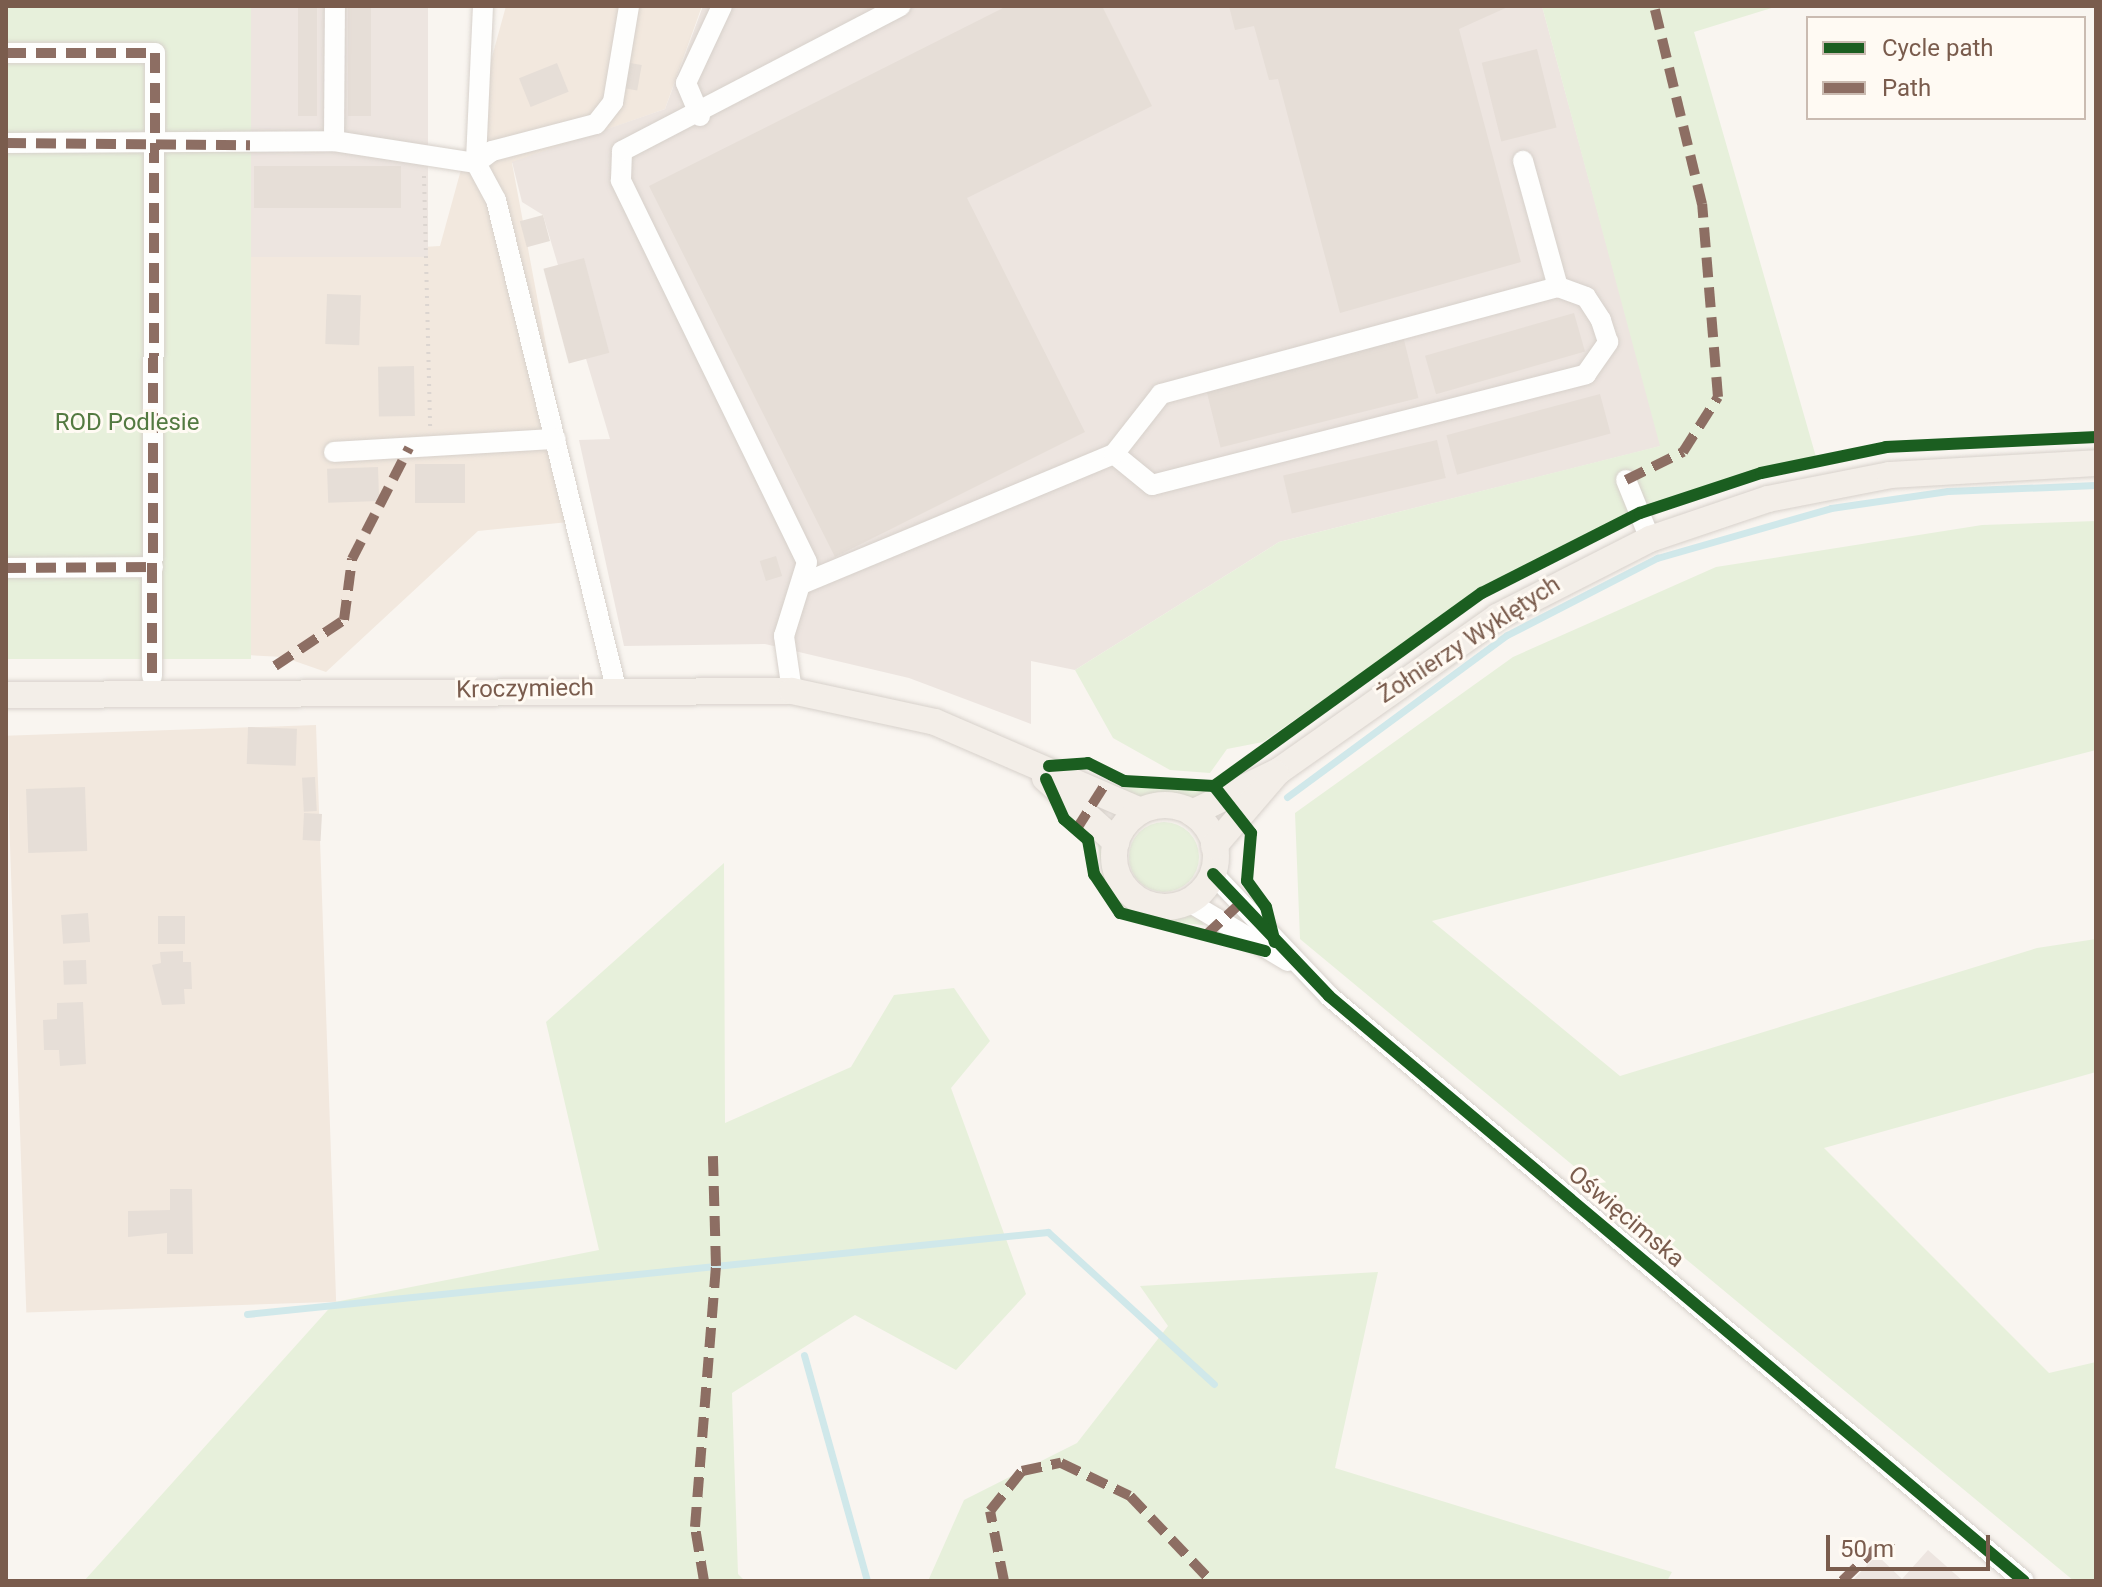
<!DOCTYPE html>
<html>
<head>
<meta charset="utf-8">
<style>
  body { margin:0 }
  #map { position:relative; width:2102px; height:1587px; overflow:hidden; background:#f9f5f0; font-family:Roboto,sans-serif }
  div>[style] { position:absolute }
  .residential>* { inset:0; background:#f2e8de; transform-origin:0 0 }
  .industrial>* { inset:0; background:#ede5e0; transform-origin:0 0 }
  .green>* { inset:0; background:#e7f0db; transform-origin:0 0 }
  .round { border-radius:50% }
  .stream>* { height:7px; margin:-3.5px; padding:0 3.5px; transform-origin:3.5px; border-radius:3.5px; background:#d0e8ea }
  .building>* { inset:0; background:#e6ded7; transform-origin:0 0 }
  .path>* { height:4px; margin-top:-2px; transform-origin:0; background:repeating-linear-gradient(90deg,#dcd5d0 0 2px,transparent 0 8px) }
  .roads { filter:drop-shadow(0 0 2px #d7d1cb) drop-shadow(0 0 2px #d7d1cb) }
  .minor>* { height:20px; margin:-10px; padding:0 10px; transform-origin:10px; border-radius:10px; background:#fefefd }
  .major>* { height:26px; margin:-13px; padding:0 13px; transform-origin:13px; border-radius:13px; background:#f3eee8 }
  .major>.ring { margin:-13px; padding:0; box-sizing:content-box; background:none; border:26px solid #f3eee8; border-radius:50% }
  .quiet>* { height:10px; margin-top:-5px; transform-origin:0; background:repeating-linear-gradient(90deg,#8d6e63 0 20px,transparent 0 30px) }
  .cycleway>* { height:12px; margin:-6px; padding:0 6px; transform-origin:6px; border-radius:6px; background:#1b5e20 }
  span { translate:-50% -50%; white-space:nowrap; text-align:center; line-height:1.15; -webkit-text-stroke:6px #fffaf3; paint-order:stroke }
  .park-label { font-size:24px; color:#537a41 }
  .street-label { font-size:24px; color:#7a5c4d }
  .frame { position:absolute; inset:0; border:8px solid #7a5c4d; pointer-events:none }
  .legend { position:absolute; left:1806px; top:16px; width:280px; height:104px; box-sizing:border-box; background:#fffaf3; border:2px solid #cabbb1; margin:0; padding:10px 14px; list-style:none; font-size:24px; color:#7a5c4d }
  .legend li { display:flex; align-items:center; gap:16px; height:40px }
  .legend b { width:40px; border:2px solid #cabbb1 }
  .scale { position:absolute; left:1826px; top:1535px; width:164px; height:36px; box-sizing:border-box; border:4px solid #7a5c4d; border-top:0; padding-left:10px; font-size:24px; line-height:28px; white-space:nowrap; color:#7a5c4d; -webkit-text-stroke:6px #fffaf3; paint-order:stroke }
</style>
</head>
<body>
<div id="map">
  <div class="residential">
    <div style="clip-path:polygon(506px 6px,702px 6px,665px 109px,512px 163px,579px 521px,478px 531px,326px 672px,283px 657px,246px 655px,249px 257px,440px 246px)"></div>
    <div style="left:316px;top:725px;width:577px;height:310px;rotate:88deg"></div>
  </div>
  <div class="industrial">
    <div style="left:251px;top:6px;width:177px;height:251px"></div>
    <div style="clip-path:polygon(703px 6px,1542px 6px,1661px 446px,1279px 542px,1075px 670px,1031px 661px,1031px 724px,909px 678px,765px 644px,624px 646px,579px 440px,610px 439px,543px 215px,522px 202px,512px 162px,665px 109px)"></div>
    <div style="clip-path:polygon(1928px 1550px,1963px 1581px,1852px 1581px,1877px 1555px,1902px 1579px)"></div>
  </div>
  <div class="green">
    <div style="left:6px;top:6px;width:245px;height:653px"></div>
    <div style="clip-path:polygon(1542px 6px,1778px 6px,1694px 32px,1816px 457px,1698px 488px,1599px 528px,1480px 590px,1263px 742px,1227px 749px,1210px 773px,1170px 770px,1113px 738px,1075px 670px,1279px 542px,1660px 446px)"></div>
    <div style="clip-path:polygon(2096px 521px,2096px 750px,1432px 921px,1620px 1076px,2037px 948px,2096px 939px,2096px 1072px,1824px 1148px,2049px 1373px,2096px 1362px,2096px 1581px,2074px 1581px,1300px 939px,1295px 813px,1513px 657px,1716px 567px,1982px 525px)"></div>
    <div style="clip-path:polygon(1123px 786px,1211px 789px,1214px 795px,1193px 802px,1143px 799px,1114px 789px)"></div>
    <div class="round" style="left:1129px;top:822px;width:70px;height:70px"></div>
    <div style="clip-path:polygon(1097px 838px,1120px 897px,1147px 913px,1198px 916px,1204px 925px,1154px 921px,1123px 907px,1104px 883px)"></div>
    <div style="clip-path:polygon(724px 863px,725px 1123px,851px 1067px,894px 995px,954px 988px,990px 1041px,951px 1088px,1026px 1294px,956px 1370px,855px 1315px,732px 1393px,738px 1574px,745px 1581px,84px 1581px,335px 1302px,599px 1250px,546px 1022px)"></div>
    <div style="clip-path:polygon(1378px 1272px,1335px 1468px,1672px 1572px,1667px 1581px,928px 1581px,964px 1500px,1077px 1443px,1168px 1326px,1140px 1286px)"></div>
  </div>
  <div class="stream">
    <div style="left:1287px;top:797px;width:273px;rotate:-36.4deg"></div>
    <div style="left:1507px;top:635px;width:169px;rotate:-27.2deg"></div>
    <div style="left:1657px;top:558px;width:181px;rotate:-16deg"></div>
    <div style="left:1831px;top:508px;width:118px;rotate:-8.3deg"></div>
    <div style="left:1948px;top:491px;width:148px;rotate:-2.3deg"></div>
    <div style="left:247px;top:1314px;width:805px;rotate:-5.85deg"></div>
    <div style="left:1048px;top:1232px;width:225px;rotate:42.5deg"></div>
    <div style="left:804px;top:1355px;width:235px;rotate:74.4deg"></div>
  </div>
  <div class="building">
    <div style="left:298px;top:6px;width:19px;height:110px"></div>
    <div style="left:348px;top:6px;width:23px;height:110px"></div>
    <div style="clip-path:polygon(1007px 6px,1102px 6px,1152px 106px,967px 198px,1085px 432px,835px 557px,649px 186px)"></div>
    <div style="clip-path:polygon(1229px 6px,1510px 6px,1459px 29px,1521px 262px,1340px 313px,1278px 79px,1269px 80px,1254px 26px,1235px 30px)"></div>
    <div style="left:1537px;top:49px;width:81px;height:57px;rotate:76deg"></div>
    <div style="left:625px;top:62px;width:17px;height:26px;rotate:10deg"></div>
    <div style="left:557px;top:63px;width:31px;height:41px;rotate:68deg"></div>
    <div style="left:254px;top:166px;width:147px;height:42px"></div>
    <div style="left:543px;top:215px;width:27px;height:24px;rotate:75deg"></div>
    <div style="left:584px;top:258px;width:98px;height:42px;rotate:75deg"></div>
    <div style="left:327px;top:294px;width:34px;height:50px;rotate:2deg"></div>
    <div style="left:1574px;top:313px;width:40px;height:155px;rotate:74deg"></div>
    <div style="left:1403px;top:336px;width:64px;height:204px;rotate:76deg"></div>
    <div style="left:414px;top:366px;width:50px;height:36px;rotate:89deg"></div>
    <div style="left:1600px;top:394px;width:41px;height:159px;rotate:75deg"></div>
    <div style="left:1437px;top:440px;width:39px;height:158px;rotate:77deg"></div>
    <div style="left:465px;top:464px;width:39px;height:50px;rotate:90deg"></div>
    <div style="left:378px;top:467px;width:34px;height:51px;rotate:88deg"></div>
    <div style="left:776px;top:556px;width:21px;height:17px;rotate:73deg"></div>
    <div style="left:248px;top:727px;width:49px;height:37px;rotate:2deg"></div>
    <div style="left:315px;top:777px;width:34px;height:13px;rotate:87deg"></div>
    <div style="left:85px;top:787px;width:64px;height:59px;rotate:88deg"></div>
    <div style="left:304px;top:813px;width:18px;height:27px;rotate:3deg"></div>
    <div style="left:88px;top:913px;width:29px;height:27px;rotate:86deg"></div>
    <div style="left:158px;top:916px;width:27px;height:28px"></div>
    <div style="clip-path:polygon(183px 951px,183px 962px,191px 962px,192px 989px,184px 989px,185px 1004px,162px 1005px,152px 965px,161px 963px,160px 952px)"></div>
    <div style="left:86px;top:960px;width:24px;height:23px;rotate:88deg"></div>
    <div style="clip-path:polygon(83px 1002px,86px 1064px,60px 1066px,59px 1050px,44px 1050px,43px 1020px,57px 1019px,57px 1003px)"></div>
    <div style="clip-path:polygon(170px 1189px,192px 1189px,193px 1254px,167px 1254px,167px 1233px,128px 1237px,128px 1211px,170px 1210px)"></div>
  </div>
  <div class="path">
    <div style="left:424px;top:176px;width:252px;rotate:88.6deg"></div>
  </div>
  <div class="roads">
    <div class="minor">
      <div style="left:483px;top:6px;width:157px;rotate:92.6deg"></div>
      <div style="left:476px;top:163px;width:42px;rotate:61.6deg"></div>
      <div style="left:496px;top:200px;width:503px;rotate:76.18deg"></div>
      <div style="left:6px;top:53px;width:149px"></div>
      <div style="left:155px;top:53px;width:623px;rotate:90.28deg"></div>
      <div style="left:700px;top:116px;width:36px;rotate:-113deg"></div>
      <div style="left:686px;top:83px;width:85px;rotate:-64.9deg"></div>
      <div style="left:334px;top:141px;width:135px;rotate:-89.6deg"></div>
      <div style="left:6px;top:143px;width:328px;rotate:-0.3deg"></div>
      <div style="left:334px;top:141px;width:144px;rotate:8.8deg"></div>
      <div style="left:476px;top:163px;width:20px;rotate:-37deg"></div>
      <div style="left:492px;top:151px;width:107px;rotate:-14.6deg"></div>
      <div style="left:596px;top:124px;width:28px;rotate:-52deg"></div>
      <div style="left:613px;top:102px;width:97px;rotate:-80.5deg"></div>
      <div style="left:334px;top:452px;width:222px;rotate:-3.4deg"></div>
      <div style="left:1114px;top:454px;width:49px;rotate:39.2deg"></div>
      <div style="left:1152px;top:485px;width:448px;rotate:-14.3deg"></div>
      <div style="left:1586px;top:374px;width:39px;rotate:-55deg"></div>
      <div style="left:1608px;top:342px;width:23px;rotate:-108deg"></div>
      <div style="left:1601px;top:320px;width:27px;rotate:-123deg"></div>
      <div style="left:1586px;top:297px;width:30px;rotate:-160deg"></div>
      <div style="left:1626px;top:480px;width:64px;rotate:67.9deg"></div>
      <div style="left:6px;top:568px;width:147px;rotate:-0.4deg"></div>
      <div style="left:804px;top:583px;width:336px;rotate:-22.6deg"></div>
      <div style="left:1114px;top:454px;width:76px;rotate:-51.9deg"></div>
      <div style="left:1161px;top:394px;width:411px;rotate:-15.1deg"></div>
      <div style="left:1558px;top:287px;width:131px;rotate:-105.5deg"></div>
      <div style="left:792px;top:691px;width:56px;rotate:-98.3deg"></div>
      <div style="left:784px;top:636px;width:77px;rotate:-72.7deg"></div>
      <div style="left:807px;top:562px;width:425px;rotate:-116deg"></div>
      <div style="left:621px;top:180px;width:29px;rotate:-88deg"></div>
      <div style="left:622px;top:151px;width:314px;rotate:-27.5deg"></div>
      <div style="left:1213px;top:874px;width:168px;rotate:46.4deg"></div>
      <div style="left:1329px;top:996px;width:908px;rotate:40.09deg"></div>
      <div style="left:1189px;top:902px;width:115px;rotate:30.8deg"></div>
    </div>
    <div class="major">
      <div style="left:6px;top:695px;width:786px;rotate:-0.29deg"></div>
      <div style="left:792px;top:691px;width:146px;rotate:12.2deg"></div>
      <div style="left:935px;top:722px;width:224px;rotate:23.4deg"></div>
      <div style="left:1045px;top:778px;width:96px;rotate:42deg"></div>
      <div class="ring" style="left:1114px;top:805px;width:76px;height:76px"></div>
      <div style="left:1192px;top:813px;width:97px;rotate:-25.8deg"></div>
      <div style="left:1279px;top:771px;width:267px;rotate:-35.2deg"></div>
      <div style="left:1497px;top:617px;width:172px;rotate:-27deg"></div>
      <div style="left:1650px;top:539px;width:125px;rotate:-18.7deg"></div>
      <div style="left:1768px;top:499px;width:124px;rotate:-11.1deg"></div>
      <div style="left:1890px;top:475px;width:206px;rotate:-3.3deg"></div>
      <div style="left:1214px;top:846px;width:95px;rotate:-49.3deg"></div>
    </div>
  </div>
  <div class="quiet">
    <div style="left:6px;top:53px;width:149px"></div>
    <div style="left:155px;top:53px;width:623px;rotate:90.28deg"></div>
    <div style="left:6px;top:143px;width:244px;rotate:0.5deg"></div>
    <div style="left:1626px;top:480px;width:64px;rotate:-26.2deg"></div>
    <div style="left:1683px;top:452px;width:65px;rotate:-57.5deg"></div>
    <div style="left:1718px;top:397px;width:194px;rotate:-94.7deg"></div>
    <div style="left:1702px;top:204px;width:204px;rotate:-103.6deg"></div>
    <div style="left:6px;top:568px;width:147px;rotate:-0.4deg"></div>
    <div style="left:275px;top:666px;width:83px;rotate:-33.7deg"></div>
    <div style="left:344px;top:620px;width:62px;rotate:-82.5deg"></div>
    <div style="left:352px;top:559px;width:125px;rotate:-62.8deg"></div>
    <div style="left:1076px;top:830px;width:65px;rotate:-57.5deg"></div>
    <div style="left:1205px;top:936px;width:56px;rotate:-42.8deg"></div>
    <div style="left:704px;top:1581px;width:55px;rotate:-99.5deg"></div>
    <div style="left:695px;top:1527px;width:262px;rotate:-85.4deg"></div>
    <div style="left:716px;top:1266px;width:110px;rotate:-91.6deg"></div>
    <div style="left:1004px;top:1581px;width:71px;rotate:-101.3deg"></div>
    <div style="left:990px;top:1511px;width:51px;rotate:-51.3deg"></div>
    <div style="left:1022px;top:1471px;width:40px;rotate:-12deg"></div>
    <div style="left:1061px;top:1463px;width:76px;rotate:25.6deg"></div>
    <div style="left:1130px;top:1496px;width:117px;rotate:46.4deg"></div>
    <div style="left:1842px;top:1581px;width:46px;rotate:-44.1deg"></div>
    <div style="left:1875px;top:1549px;width:25px"></div>
  </div>
  <div class="cycleway">
    <div style="left:1049px;top:766px;width:39px;rotate:-4deg"></div>
    <div style="left:1088px;top:763px;width:40px;rotate:26.6deg"></div>
    <div style="left:1124px;top:781px;width:90px;rotate:3.2deg"></div>
    <div style="left:1214px;top:786px;width:60px;rotate:51.8deg"></div>
    <div style="left:1251px;top:833px;width:48px;rotate:94.8deg"></div>
    <div style="left:1247px;top:881px;width:32px;rotate:54deg"></div>
    <div style="left:1266px;top:907px;width:36px;rotate:76deg"></div>
    <div style="left:1046px;top:779px;width:44px;rotate:65.8deg"></div>
    <div style="left:1064px;top:819px;width:32px;rotate:41deg"></div>
    <div style="left:1088px;top:840px;width:35px;rotate:80deg"></div>
    <div style="left:1094px;top:874px;width:47px;rotate:56.3deg"></div>
    <div style="left:1120px;top:913px;width:150px;rotate:14.7deg"></div>
    <div style="left:1214px;top:786px;width:330px;rotate:-35.8deg"></div>
    <div style="left:1482px;top:593px;width:177px;rotate:-26.9deg"></div>
    <div style="left:1640px;top:513px;width:127px;rotate:-18.3deg"></div>
    <div style="left:1761px;top:473px;width:128px;rotate:-11.7deg"></div>
    <div style="left:1886px;top:447px;width:210px;rotate:-2.7deg"></div>
    <div style="left:1213px;top:874px;width:168px;rotate:46.4deg"></div>
    <div style="left:1329px;top:996px;width:908px;rotate:40.09deg"></div>
  </div>
  <div class="park-label">
    <span style="left:127px;top:423px">ROD Podlesie</span>
  </div>
  <div class="street-label">
    <span style="left:1469px;top:640px;rotate:-33deg">Żołnierzy Wyklętych</span>
    <span style="left:525px;top:689px;rotate:-1deg">Kroczymiech</span>
    <span style="left:1626px;top:1217px;rotate:40deg">Oświęcimska</span>
  </div>
  <div class="frame"></div>
  <ul class="legend">
  <li><b style="height:10px;background:#1b5e20"></b>Cycle path</li>
  <li><b style="height:10px;background:#8d6e63"></b>Path</li>
  </ul>
  <div class="scale">50 m</div>
</div>
</body>
</html>
